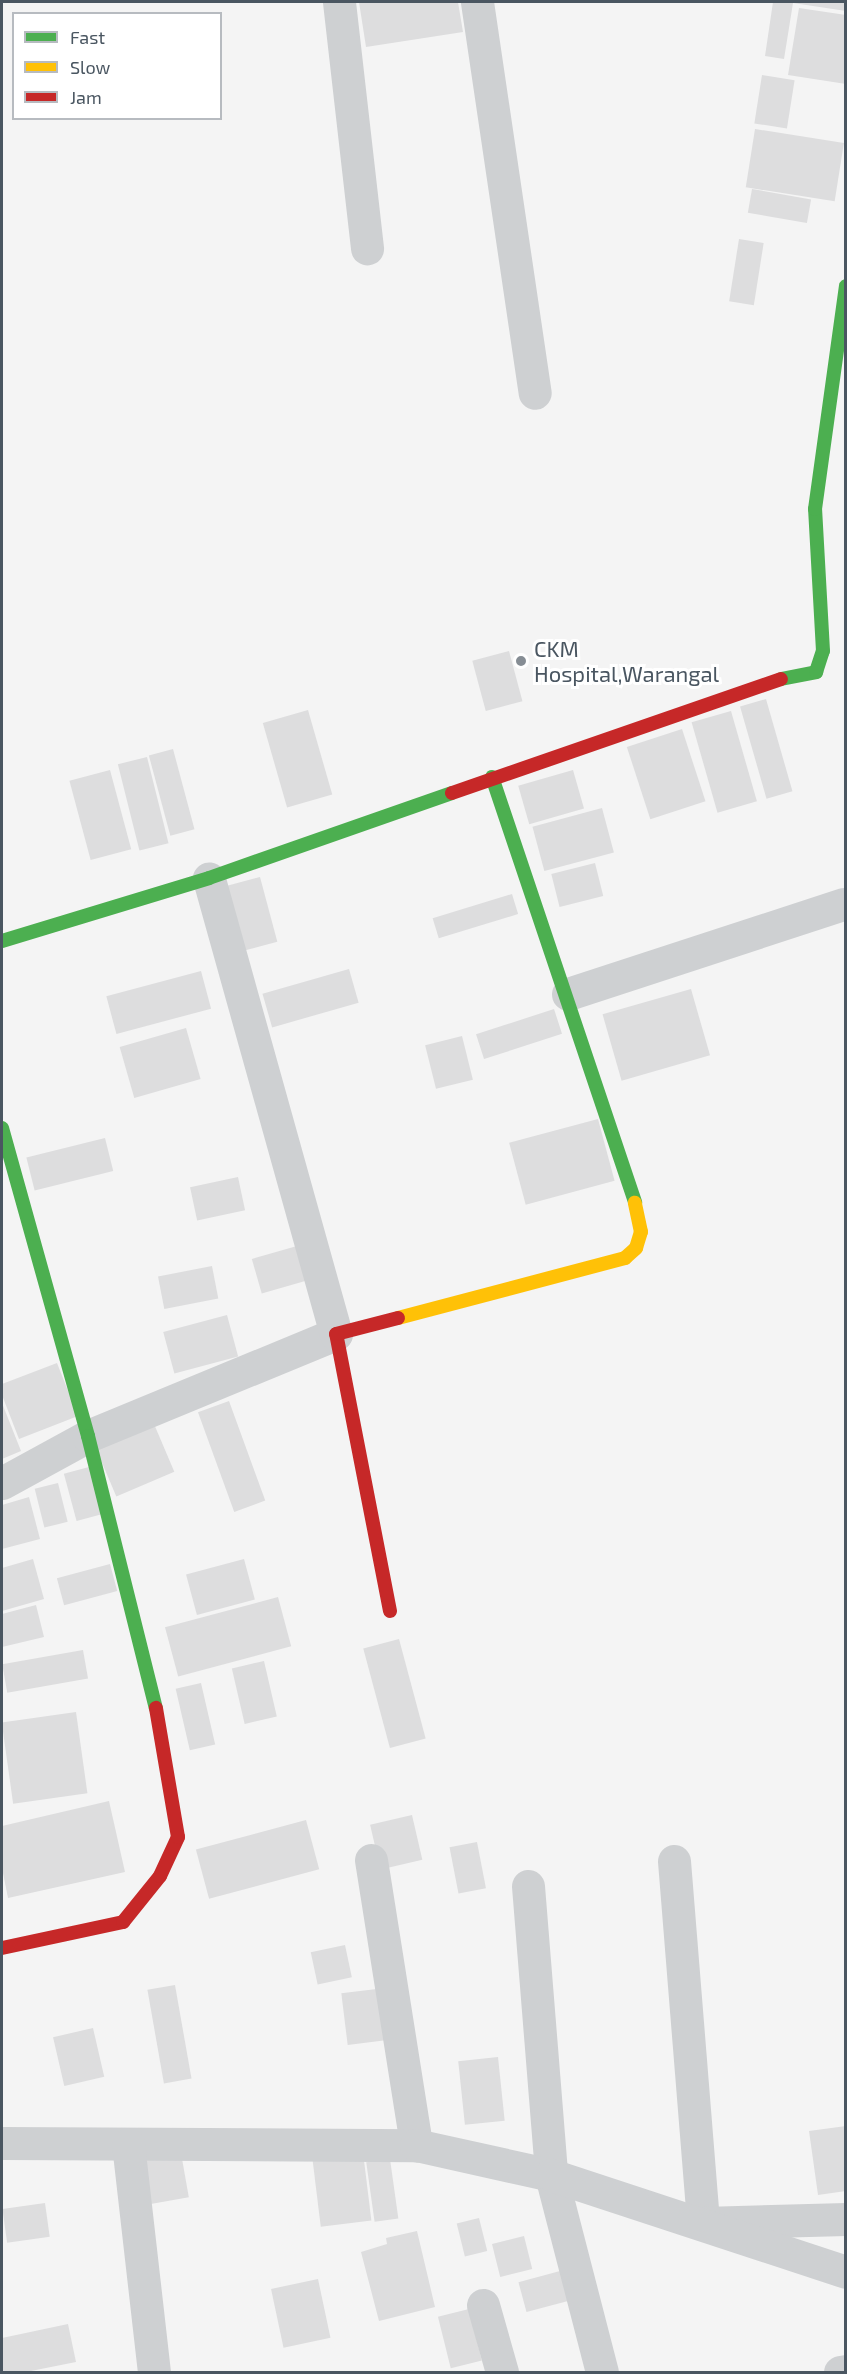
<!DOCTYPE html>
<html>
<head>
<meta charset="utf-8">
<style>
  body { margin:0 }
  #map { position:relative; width:847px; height:2374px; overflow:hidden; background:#f4f4f4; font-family:"Exo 2",sans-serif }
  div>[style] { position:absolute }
  .building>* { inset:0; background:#ddddde; transform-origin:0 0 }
  .street>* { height:33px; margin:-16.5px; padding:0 16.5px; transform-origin:16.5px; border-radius:16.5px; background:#ced0d2 }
  .fast>* { height:14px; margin:-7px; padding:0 7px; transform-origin:7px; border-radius:7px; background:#4caf50 }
  .slow>* { height:14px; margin:-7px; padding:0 7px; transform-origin:7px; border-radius:7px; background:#ffc107 }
  .jam>* { height:14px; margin:-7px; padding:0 7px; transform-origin:7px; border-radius:7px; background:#c62828 }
  .dots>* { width:16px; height:16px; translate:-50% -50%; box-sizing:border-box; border:3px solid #fff; border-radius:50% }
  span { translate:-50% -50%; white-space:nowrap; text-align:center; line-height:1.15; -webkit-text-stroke:6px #fff; paint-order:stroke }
  .poi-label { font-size:22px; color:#4a5661 }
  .left { translate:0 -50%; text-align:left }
  .frame { position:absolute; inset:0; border:3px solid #4a5661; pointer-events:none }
  .legend { position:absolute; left:12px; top:12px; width:210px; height:108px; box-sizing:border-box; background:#fff; border:2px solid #b7bbc0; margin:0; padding:8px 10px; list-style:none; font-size:18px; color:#4a5661 }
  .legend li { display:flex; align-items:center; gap:12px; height:30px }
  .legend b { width:30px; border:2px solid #b7bbc0 }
</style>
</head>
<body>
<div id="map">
  <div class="building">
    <div style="clip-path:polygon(359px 2px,458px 2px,463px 32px,366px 47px)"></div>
    <div style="clip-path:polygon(773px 2px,846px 2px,846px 11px,793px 3px,784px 59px,765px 56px)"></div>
    <div style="clip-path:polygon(799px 8px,846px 15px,846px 84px,788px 75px)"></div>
    <div style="left:762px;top:75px;width:33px;height:49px;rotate:9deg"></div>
    <div style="left:755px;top:129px;width:90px;height:59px;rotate:9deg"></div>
    <div style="left:752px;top:189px;width:60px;height:24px;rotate:10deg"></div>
    <div style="left:739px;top:239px;width:25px;height:63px;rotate:9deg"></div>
    <div style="left:509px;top:651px;width:52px;height:38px;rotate:75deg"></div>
    <div style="left:766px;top:699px;width:96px;height:27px;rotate:74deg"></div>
    <div style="left:308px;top:710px;width:88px;height:47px;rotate:74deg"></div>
    <div style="left:731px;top:711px;width:94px;height:41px;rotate:74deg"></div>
    <div style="left:682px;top:729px;width:76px;height:58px;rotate:72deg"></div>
    <div style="left:173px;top:749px;width:83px;height:25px;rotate:75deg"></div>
    <div style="left:147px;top:757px;width:89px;height:30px;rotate:76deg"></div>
    <div style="left:110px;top:770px;width:82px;height:42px;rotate:75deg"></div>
    <div style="left:573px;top:770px;width:40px;height:57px;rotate:74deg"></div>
    <div style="left:602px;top:808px;width:46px;height:72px;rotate:75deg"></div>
    <div style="left:595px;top:863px;width:34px;height:45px;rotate:76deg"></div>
    <div style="left:260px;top:877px;width:67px;height:34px;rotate:75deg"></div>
    <div style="left:512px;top:894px;width:21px;height:83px;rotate:73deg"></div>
    <div style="left:349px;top:969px;width:35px;height:90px;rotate:74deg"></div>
    <div style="left:201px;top:971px;width:39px;height:98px;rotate:75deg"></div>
    <div style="left:691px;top:989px;width:69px;height:92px;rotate:74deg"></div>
    <div style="left:554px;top:1009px;width:26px;height:82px;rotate:72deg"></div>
    <div style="left:186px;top:1028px;width:53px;height:69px;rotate:74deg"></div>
    <div style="left:462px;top:1036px;width:45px;height:38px;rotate:76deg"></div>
    <div style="left:598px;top:1119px;width:64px;height:92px;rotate:75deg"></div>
    <div style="left:105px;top:1138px;width:34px;height:81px;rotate:76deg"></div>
    <div style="left:238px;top:1177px;width:34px;height:49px;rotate:78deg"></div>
    <div style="left:297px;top:1246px;width:36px;height:47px;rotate:74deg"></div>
    <div style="left:212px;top:1266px;width:33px;height:55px;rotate:79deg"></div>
    <div style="left:227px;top:1315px;width:43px;height:66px;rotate:75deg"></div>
    <div style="clip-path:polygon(57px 1363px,78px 1416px,19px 1439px,2px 1395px,2px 1384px)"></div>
    <div style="left:229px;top:1401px;width:106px;height:33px;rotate:70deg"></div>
    <div style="clip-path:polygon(2px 1403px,21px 1451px,2px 1459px)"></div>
    <div style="left:154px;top:1424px;width:52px;height:63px;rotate:67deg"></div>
    <div style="left:89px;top:1467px;width:49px;height:26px;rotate:75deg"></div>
    <div style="left:58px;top:1483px;width:40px;height:24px;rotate:76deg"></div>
    <div style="clip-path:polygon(29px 1497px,40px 1539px,2px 1549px,2px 1505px)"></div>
    <div style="clip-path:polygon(33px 1559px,44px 1599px,2px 1611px,2px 1568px)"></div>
    <div style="left:244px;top:1559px;width:42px;height:60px;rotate:75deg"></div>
    <div style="left:110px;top:1564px;width:28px;height:55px;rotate:75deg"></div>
    <div style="left:278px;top:1597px;width:51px;height:117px;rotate:75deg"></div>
    <div style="clip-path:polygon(36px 1605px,44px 1637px,2px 1647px,2px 1614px)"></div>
    <div style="left:399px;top:1639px;width:103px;height:37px;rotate:75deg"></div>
    <div style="left:83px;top:1650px;width:29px;height:82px;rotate:80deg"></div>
    <div style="left:264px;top:1661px;width:57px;height:33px;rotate:77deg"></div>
    <div style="left:201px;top:1683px;width:63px;height:26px;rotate:77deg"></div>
    <div style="left:76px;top:1712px;width:82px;height:75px;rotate:82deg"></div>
    <div style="clip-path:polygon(109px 1801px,125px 1872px,8px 1898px,2px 1868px,2px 1826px)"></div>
    <div style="left:412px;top:1815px;width:46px;height:43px;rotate:77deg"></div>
    <div style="left:306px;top:1820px;width:51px;height:114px;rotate:75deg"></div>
    <div style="left:477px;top:1842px;width:47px;height:28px;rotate:79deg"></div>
    <div style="left:345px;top:1945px;width:33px;height:35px;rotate:78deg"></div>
    <div style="left:175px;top:1985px;width:95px;height:28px;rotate:80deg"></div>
    <div style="left:385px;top:1988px;width:52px;height:44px;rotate:83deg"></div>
    <div style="left:93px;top:2028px;width:50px;height:41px;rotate:77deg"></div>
    <div style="left:498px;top:2057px;width:64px;height:40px;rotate:84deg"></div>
    <div style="clip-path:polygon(846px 2126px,846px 2191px,818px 2195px,809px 2131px)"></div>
    <div style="left:362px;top:2144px;width:77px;height:51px;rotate:83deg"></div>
    <div style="left:181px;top:2153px;width:45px;height:40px;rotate:80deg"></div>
    <div style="left:390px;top:2159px;width:60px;height:24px;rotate:82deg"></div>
    <div style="left:45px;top:2203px;width:34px;height:43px;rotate:82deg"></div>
    <div style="left:479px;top:2218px;width:34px;height:23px;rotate:76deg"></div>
    <div style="clip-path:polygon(417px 2231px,435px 2307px,379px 2321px,361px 2252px,387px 2244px,386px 2238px)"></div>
    <div style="left:524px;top:2236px;width:34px;height:33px;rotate:76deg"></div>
    <div style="left:560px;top:2271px;width:31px;height:43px;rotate:75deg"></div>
    <div style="left:318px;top:2279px;width:60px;height:48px;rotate:78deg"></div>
    <div style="left:469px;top:2309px;width:53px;height:32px;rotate:76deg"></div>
    <div style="clip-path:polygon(68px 2324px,76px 2362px,26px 2372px,2px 2372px,2px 2338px)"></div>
  </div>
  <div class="street">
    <div style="left:339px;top:2px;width:248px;rotate:83.5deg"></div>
    <div style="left:477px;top:2px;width:395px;rotate:81.6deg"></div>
    <div style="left:568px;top:994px;width:290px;rotate:-18.1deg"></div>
    <div style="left:2px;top:1483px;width:98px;rotate:-28.7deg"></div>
    <div style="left:88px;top:1436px;width:268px;rotate:-22.4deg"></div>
    <div style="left:336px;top:1334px;width:473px;rotate:-105.6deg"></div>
    <div style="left:371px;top:1860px;width:289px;rotate:81deg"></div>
    <div style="left:674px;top:1861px;width:363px;rotate:85.4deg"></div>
    <div style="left:703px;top:2223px;width:143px;rotate:-1.6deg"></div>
    <div style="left:528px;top:1886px;width:290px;rotate:85.4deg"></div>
    <div style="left:551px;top:2175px;width:203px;rotate:75.5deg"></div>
    <div style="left:2px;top:2143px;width:414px;rotate:0.3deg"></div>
    <div style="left:416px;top:2145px;width:138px;rotate:12.5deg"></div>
    <div style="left:551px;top:2175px;width:311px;rotate:18.2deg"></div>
    <div style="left:128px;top:2144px;width:229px;rotate:83.5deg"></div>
    <div style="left:483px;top:2305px;width:70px;rotate:74.2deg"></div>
    <div style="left:840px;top:2372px;width:6px;rotate:-9deg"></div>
  </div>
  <div class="fast">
    <div style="left:781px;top:679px;width:36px;rotate:-11deg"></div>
    <div style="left:816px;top:672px;width:22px;rotate:-72deg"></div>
    <div style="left:823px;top:651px;width:142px;rotate:-93.2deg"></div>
    <div style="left:815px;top:509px;width:225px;rotate:-82.1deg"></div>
    <div style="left:492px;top:777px;width:449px;rotate:71.4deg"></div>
    <div style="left:2px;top:941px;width:216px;rotate:-16.9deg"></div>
    <div style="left:209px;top:878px;width:257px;rotate:-19.3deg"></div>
    <div style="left:2px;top:1128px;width:320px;rotate:74.4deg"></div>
    <div style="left:88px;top:1436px;width:280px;rotate:76deg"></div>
  </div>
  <div class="slow">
    <div style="left:398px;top:1318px;width:235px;rotate:-14.8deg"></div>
    <div style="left:625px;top:1258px;width:15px;rotate:-42deg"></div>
    <div style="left:636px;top:1248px;width:17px;rotate:-73deg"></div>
    <div style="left:641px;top:1232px;width:30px;rotate:-102deg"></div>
  </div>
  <div class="jam">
    <div style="left:452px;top:793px;width:348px;rotate:-19.1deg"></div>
    <div style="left:390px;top:1611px;width:282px;rotate:-101deg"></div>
    <div style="left:336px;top:1334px;width:64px;rotate:-14.5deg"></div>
    <div style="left:2px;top:1948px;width:124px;rotate:-12.1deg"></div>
    <div style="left:123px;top:1922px;width:59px;rotate:-51.2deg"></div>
    <div style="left:160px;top:1876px;width:43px;rotate:-65.2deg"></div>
    <div style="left:178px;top:1837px;width:131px;rotate:-99.7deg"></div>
  </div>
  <div class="dots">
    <div style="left:521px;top:661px;background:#868d94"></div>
  </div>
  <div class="poi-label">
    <span class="left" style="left:534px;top:661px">CKM<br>Hospital,Warangal</span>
  </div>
  <div class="frame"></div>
  <ul class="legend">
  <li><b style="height:8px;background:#4caf50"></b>Fast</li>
  <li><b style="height:8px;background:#ffc107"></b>Slow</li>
  <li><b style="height:8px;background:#c62828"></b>Jam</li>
  </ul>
</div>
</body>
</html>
